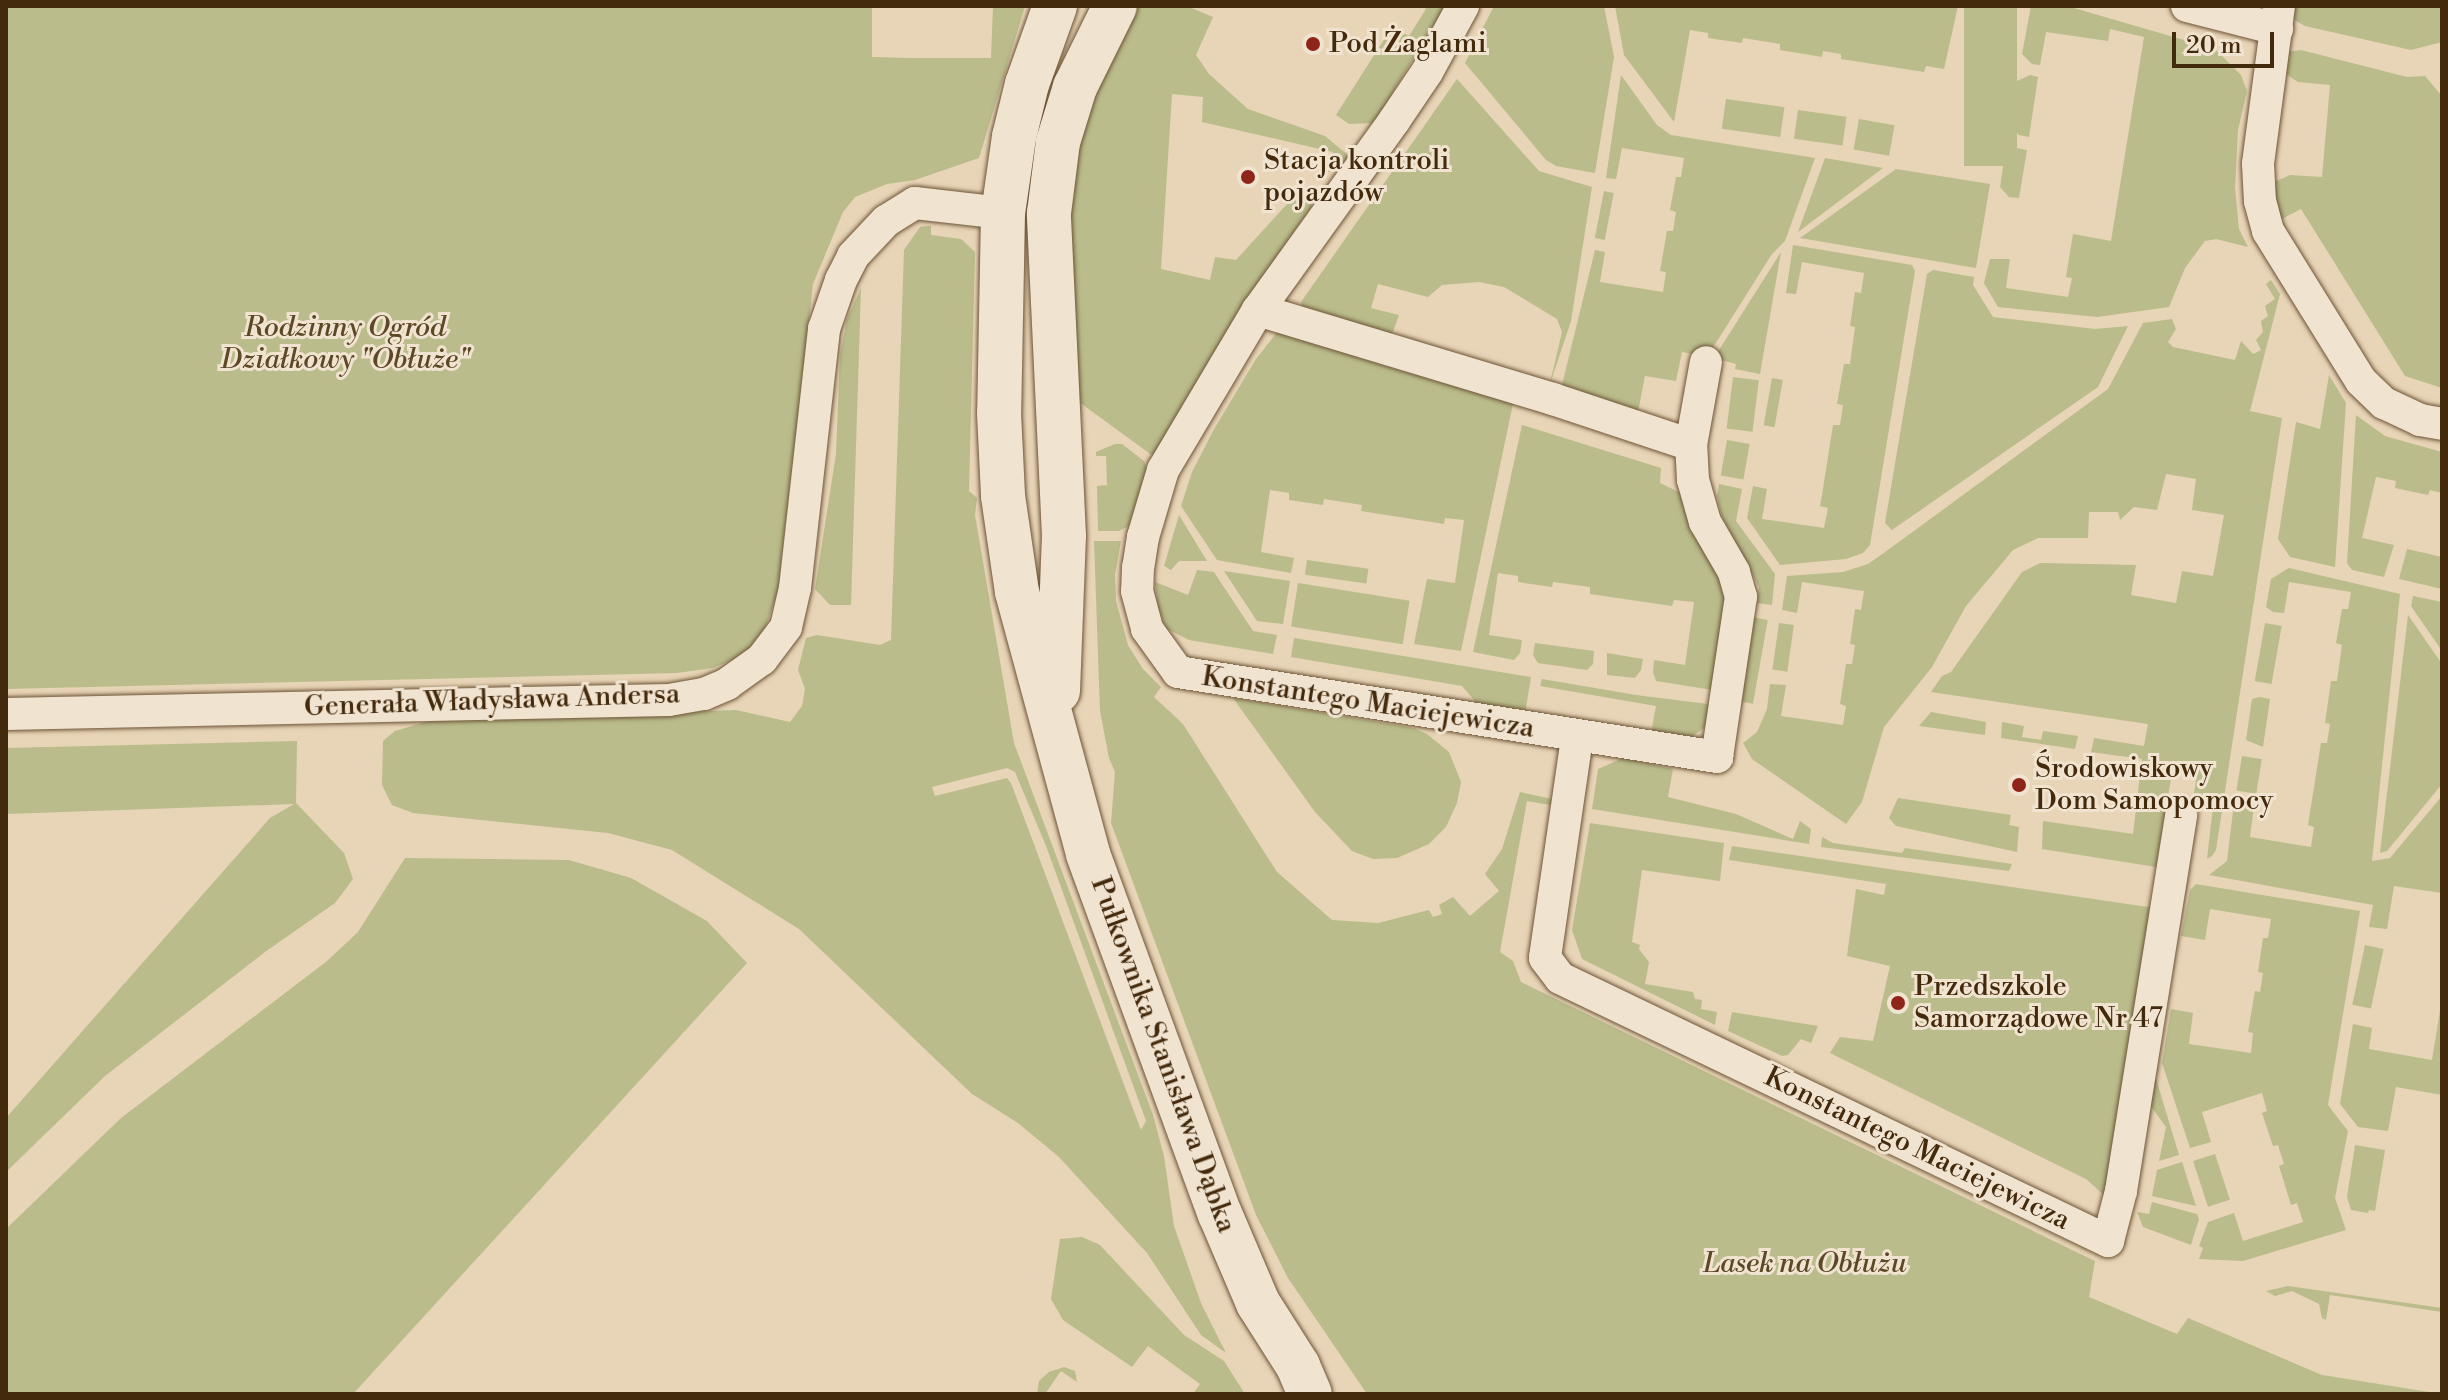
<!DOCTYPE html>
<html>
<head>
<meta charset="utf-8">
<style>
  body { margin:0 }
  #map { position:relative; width:2448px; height:1400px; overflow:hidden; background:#e8d4b6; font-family:"Libre Bodoni",serif }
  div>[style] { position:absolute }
  .green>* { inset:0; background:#babc8b; transform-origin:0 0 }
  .roads { filter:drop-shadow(0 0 2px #6d5437) drop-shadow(0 0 2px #6d5437) }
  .street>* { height:32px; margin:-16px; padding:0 16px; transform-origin:16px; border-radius:16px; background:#f0e3d0 }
  .secondary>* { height:44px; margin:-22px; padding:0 22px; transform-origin:22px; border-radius:22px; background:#f0e3d0 }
  .dots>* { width:22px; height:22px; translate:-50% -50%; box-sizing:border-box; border:4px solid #f0e3d0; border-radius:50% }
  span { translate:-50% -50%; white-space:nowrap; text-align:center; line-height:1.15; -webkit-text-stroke:6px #f0e3d0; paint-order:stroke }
  .poi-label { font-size:28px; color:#442a0d }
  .left { translate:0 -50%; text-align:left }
  .park-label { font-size:28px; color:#5c4726; font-style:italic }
  .street-label { font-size:28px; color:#442a0d }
  .frame { position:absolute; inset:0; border:8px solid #442a0d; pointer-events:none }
  .scale { position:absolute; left:2172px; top:32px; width:102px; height:36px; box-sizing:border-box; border:4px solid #442a0d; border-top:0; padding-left:10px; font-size:24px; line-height:28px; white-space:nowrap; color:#442a0d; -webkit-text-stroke:6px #f0e3d0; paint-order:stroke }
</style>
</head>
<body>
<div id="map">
  <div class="green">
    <div style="clip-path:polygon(6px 6px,872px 6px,872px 57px,909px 58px,991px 58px,993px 6px,1025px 6px,979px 158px,915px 180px,887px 184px,855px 197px,843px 212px,813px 284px,778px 591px,762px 637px,741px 656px,713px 668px,677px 673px,6px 689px)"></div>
    <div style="clip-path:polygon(1135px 6px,1187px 6px,1213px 17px,1196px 55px,1209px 74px,1248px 109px,1325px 136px,1349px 156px,1336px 172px,1325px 172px,1323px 166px,1333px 152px,1202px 122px,1203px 97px,1172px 94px,1161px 269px,1210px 280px,1215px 257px,1236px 260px,1298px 192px,1308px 193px,1312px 200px,1312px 206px,1243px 304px,1153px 456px,1079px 402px,1067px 218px,1083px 122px)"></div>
    <div style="clip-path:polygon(1422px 6px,1445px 6px,1374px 123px,1349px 124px,1336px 115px,1392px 27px,1409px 36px,1426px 9px)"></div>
    <div style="clip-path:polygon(1494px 6px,1604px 6px,1614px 57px,1595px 173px,1556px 166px,1546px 160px,1465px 63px)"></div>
    <div style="clip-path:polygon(1615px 6px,1958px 6px,1944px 69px,1926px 66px,1924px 72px,1841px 59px,1841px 54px,1823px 51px,1822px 57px,1780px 50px,1780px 44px,1743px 38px,1742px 43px,1708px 38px,1708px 33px,1690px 30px,1674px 122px,1624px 55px)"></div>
    <div style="left:1964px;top:6px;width:53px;height:160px"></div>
    <div style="clip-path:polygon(2031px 6px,2067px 6px,2215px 49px,2241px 75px,2247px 91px,2238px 130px,2235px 188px,2239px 229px,2248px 247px,2216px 239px,2205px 241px,2185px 268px,2169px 307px,2097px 317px,1998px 307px,1984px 283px,1990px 259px,2010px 259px,2006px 288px,2068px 297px,2072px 278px,2066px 277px,2073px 234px,2111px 241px,2144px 37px,2110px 29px,2108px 41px,2046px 32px,2040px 65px,2032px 64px,2022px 54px)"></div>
    <div style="clip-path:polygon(2293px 6px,2442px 6px,2442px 42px,2411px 50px,2305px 26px,2291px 18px)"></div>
    <div style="clip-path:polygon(2301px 50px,2407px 77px,2425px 76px,2442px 96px,2442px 388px,2405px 376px,2301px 209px,2280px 220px,2272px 183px,2290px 175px,2322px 177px,2330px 85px,2298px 82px,2283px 72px,2287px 52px)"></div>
    <div style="clip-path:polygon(1621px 75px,1657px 125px,1671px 135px,1815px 158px,1785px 241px,1772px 254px,1707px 357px,1682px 352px,1676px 381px,1645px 376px,1638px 412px,1561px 389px,1595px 250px,1605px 252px,1600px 282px,1663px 292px,1666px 272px,1660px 271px,1667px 231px,1673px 231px,1676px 212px,1670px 210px,1676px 177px,1681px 177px,1684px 158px,1622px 148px,1616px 179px,1606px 178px)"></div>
    <div style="clip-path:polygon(2030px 75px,2038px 77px,2029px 137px,2019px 135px,2010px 126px,2017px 81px)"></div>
    <div style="clip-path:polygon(1457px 79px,1539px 171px,1592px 187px,1571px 321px,1549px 387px,1562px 332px,1557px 319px,1504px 287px,1479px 282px,1442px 285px,1428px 297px,1378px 284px,1371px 308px,1399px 315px,1391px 337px,1304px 311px,1301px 302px)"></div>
    <div style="left:1726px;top:99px;width:59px;height:30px;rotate:8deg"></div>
    <div style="left:1798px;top:110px;width:49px;height:29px;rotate:8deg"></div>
    <div style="left:1859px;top:119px;width:36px;height:31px;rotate:10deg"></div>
    <div style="clip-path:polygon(2017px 148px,2027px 150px,2019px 198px,2009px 197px,2000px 187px,2005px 153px)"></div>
    <div style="clip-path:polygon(1825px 158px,1883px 168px,1798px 232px)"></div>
    <div style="clip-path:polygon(1896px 169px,1990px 184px,1976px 268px,1800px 238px)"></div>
    <div style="left:1604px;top:191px;width:10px;height:48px;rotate:11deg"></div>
    <div style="clip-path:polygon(evenodd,926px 226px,931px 226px,931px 235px,961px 239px,975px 252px,969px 491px,977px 498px,975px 515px,1014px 743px,1153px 1115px,1164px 1156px,1174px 1226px,1201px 1303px,1226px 1353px,1201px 1335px,1147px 1253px,1059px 1157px,1018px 1123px,972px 1094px,799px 929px,672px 850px,608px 833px,413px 813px,392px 805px,382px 785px,383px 741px,395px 731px,429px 721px,736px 710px,790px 722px,802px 706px,805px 689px,798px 670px,806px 638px,817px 635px,880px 645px,891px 640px,904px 250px,920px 227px,926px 226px,1007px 768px,1015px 772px,1046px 846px,1146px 1121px,1141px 1130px,1011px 783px,1007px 778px,935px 796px,932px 787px,1007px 768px)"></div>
    <div style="clip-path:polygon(1793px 245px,1912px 265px,1915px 271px,1870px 545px,1863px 553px,1846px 559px,1780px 565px,1747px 518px,1753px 486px,1767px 489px,1762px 519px,1824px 528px,1828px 508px,1820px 506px,1822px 495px,1833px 425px,1840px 425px,1843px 405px,1837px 404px,1844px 364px,1850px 364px,1855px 327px,1850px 326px,1855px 292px,1861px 293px,1864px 273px,1802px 262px,1796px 294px,1786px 293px)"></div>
    <div style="clip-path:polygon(1781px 252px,1760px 374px,1735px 369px,1736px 364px,1714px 358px)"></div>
    <div style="clip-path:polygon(1933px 270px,1974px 277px,1973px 285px,1993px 317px,2095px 329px,2128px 326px,2098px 387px,1892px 530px,1885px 523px,1927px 274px)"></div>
    <div style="clip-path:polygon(2271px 280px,2280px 294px,2250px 411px,2282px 418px,2216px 850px,2212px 856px,2207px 859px,2214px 798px,2194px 794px,2198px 765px,2174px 761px,2156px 867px,2042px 849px,2043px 821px,2133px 834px,2142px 759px,2091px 752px,2094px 738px,2144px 746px,2148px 724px,1931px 692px,1942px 676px,1951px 672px,2022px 572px,2040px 563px,2136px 565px,2131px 595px,2176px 603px,2182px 571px,2213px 576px,2224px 515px,2192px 510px,2196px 479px,2166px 474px,2157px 510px,2134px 507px,2120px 520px,2118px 512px,2089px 512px,2088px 538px,2038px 538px,2013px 550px,1966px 606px,1932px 667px,1884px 727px,1862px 802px,1846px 824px,1752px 759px,1743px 743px,1757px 732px,1767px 709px,1770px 684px,1786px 685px,1781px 716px,1843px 725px,1846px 706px,1840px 704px,1846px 664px,1852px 664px,1855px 645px,1850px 644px,1855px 609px,1861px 610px,1864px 591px,1802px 582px,1797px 613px,1782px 610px,1787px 576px,1843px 572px,1868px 564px,1881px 555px,2108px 389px,2143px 323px,2172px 319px,2176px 329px,2168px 342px,2173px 347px,2235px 360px,2241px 341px,2253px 354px,2261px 350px,2256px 340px,2263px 332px,2261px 321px,2268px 316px,2265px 306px,2275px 299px,2266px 284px)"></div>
    <div style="clip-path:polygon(861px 288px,851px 605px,830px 605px,815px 589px,836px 454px,840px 355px,847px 319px)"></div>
    <div style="clip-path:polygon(1282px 326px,1514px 399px,1461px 651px,1414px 644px,1427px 579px,1455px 583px,1464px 520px,1445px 518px,1444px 524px,1361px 511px,1362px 505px,1324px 499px,1323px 505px,1289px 500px,1289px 493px,1270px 490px,1261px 552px,1294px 558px,1291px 573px,1217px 560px,1181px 506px,1192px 472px,1213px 431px,1256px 359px)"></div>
    <div style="clip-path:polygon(2329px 375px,2346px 403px,2335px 567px,2290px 557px,2278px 539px,2296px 422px,2320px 429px)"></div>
    <div style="left:1733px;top:377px;width:26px;height:52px;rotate:7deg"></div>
    <div style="left:1772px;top:378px;width:11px;height:48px;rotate:10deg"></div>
    <div style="clip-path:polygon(2356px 415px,2385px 436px,2442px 452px,2442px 493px,2430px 490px,2428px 495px,2395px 488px,2396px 481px,2376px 477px,2362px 538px,2394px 545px,2384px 577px,2352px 570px,2347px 563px)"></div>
    <div style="clip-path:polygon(1522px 425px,1661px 468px,1660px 483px,1683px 494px,1730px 585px,1719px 691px,1656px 681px,1653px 672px,1654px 660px,1685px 665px,1694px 602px,1674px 600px,1672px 606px,1590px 594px,1590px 587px,1553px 582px,1552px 587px,1518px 582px,1518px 576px,1498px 573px,1489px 635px,1522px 640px,1520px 653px,1514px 660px,1473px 652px)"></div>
    <div style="left:1727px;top:440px;width:23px;height:36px;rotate:10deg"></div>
    <div style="clip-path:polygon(1115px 444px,1122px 444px,1144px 461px,1147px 468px,1129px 526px,1119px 531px,1098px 531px,1097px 486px,1107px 485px,1106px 456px,1096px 456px,1096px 452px)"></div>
    <div style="clip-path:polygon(1719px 484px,1742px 489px,1736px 521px,1775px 574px,1772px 605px,1757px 603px,1759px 587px,1722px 517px,1717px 497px)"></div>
    <div style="clip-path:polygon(1179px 515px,1207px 561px,1179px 561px,1171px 570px,1164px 566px)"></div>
    <div style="clip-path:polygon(1094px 541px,1121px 541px,1115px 575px,1116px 601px,1128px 645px,1143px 669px,1161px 687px,1154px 697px,1183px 724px,1277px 872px,1332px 920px,1378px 923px,1429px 910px,1433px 917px,1442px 914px,1439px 905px,1453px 897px,1470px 916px,1499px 891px,1485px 874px,1502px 849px,1520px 792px,1552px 799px,1550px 805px,1527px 801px,1500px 952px,1513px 961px,1521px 982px,2095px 1261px,2089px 1297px,2177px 1334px,2188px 1318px,2322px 1375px,2442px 1394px,1367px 1394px,1288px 1278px,1256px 1215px,1111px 823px,1115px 772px,1109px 758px,1100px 711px)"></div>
    <div style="clip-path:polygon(2407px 549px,2442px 557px,2442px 589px,2399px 579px)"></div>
    <div style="left:1307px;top:560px;width:62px;height:15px;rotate:8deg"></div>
    <div style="clip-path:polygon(2289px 568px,2400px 594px,2372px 861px,2390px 858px,2442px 796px,2442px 893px,2394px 886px,2387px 929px,2369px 927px,2373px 905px,2209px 875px,2227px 861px,2234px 803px,2254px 806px,2250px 837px,2311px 847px,2314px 827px,2308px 825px,2321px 743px,2327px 743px,2330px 724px,2325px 723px,2331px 681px,2337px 681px,2342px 645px,2336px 643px,2342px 609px,2348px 609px,2351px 592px,2289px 582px,2284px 613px,2273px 612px,2266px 607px,2271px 579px)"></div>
    <div style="clip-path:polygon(1197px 570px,1214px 572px,1253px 631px,1277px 635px,1273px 654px,1189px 640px,1167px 629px,1158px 609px,1155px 582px,1188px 595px)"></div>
    <div style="clip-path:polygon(1224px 571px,1290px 581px,1283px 624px,1257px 621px)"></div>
    <div style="left:1298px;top:583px;width:113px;height:44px;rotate:9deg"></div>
    <div style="clip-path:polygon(2413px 596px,2442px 602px,2442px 651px,2411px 606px)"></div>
    <div style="clip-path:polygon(2408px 615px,2442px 664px,2442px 784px,2387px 851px,2380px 853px)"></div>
    <div style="left:1751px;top:617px;width:17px;height:85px;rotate:10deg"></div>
    <div style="left:1779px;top:623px;width:15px;height:47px;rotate:8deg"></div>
    <div style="left:2265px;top:623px;width:17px;height:59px;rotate:10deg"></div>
    <div style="clip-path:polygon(1294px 638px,1531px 677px,1525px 714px,1479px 706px,1462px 686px,1291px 657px)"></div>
    <div style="clip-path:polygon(1535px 643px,1594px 651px,1593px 664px,1587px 670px,1538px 663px,1533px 655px)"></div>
    <div style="clip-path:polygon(1607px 653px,1643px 659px,1641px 670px,1635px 678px,1607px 675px)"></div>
    <div style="clip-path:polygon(1542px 679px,1636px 695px,1716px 705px,1704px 728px,1693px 736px,1673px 739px,1651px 733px,1656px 706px,1540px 686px)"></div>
    <div style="clip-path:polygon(2260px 697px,2270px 699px,2263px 747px,2246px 740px,2252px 699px)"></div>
    <div style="clip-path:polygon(1233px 698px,1414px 728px,1427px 734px,1449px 752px,1461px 782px,1457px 803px,1446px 827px,1429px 844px,1397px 858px,1373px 859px,1352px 851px,1315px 812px)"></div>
    <div style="clip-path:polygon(1931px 712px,1986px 722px,1985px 735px,1919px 726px)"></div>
    <div style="clip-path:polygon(2002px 722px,2024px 726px,2022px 737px,2041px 740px,2043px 731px,2078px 736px,2075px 749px,2001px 738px)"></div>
    <div style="clip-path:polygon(297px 741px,296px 803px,344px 853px,353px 879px,335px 903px,265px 952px,105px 1076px,6px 1172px,6px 1118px,270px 818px,294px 804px,6px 814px,6px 748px)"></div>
    <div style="left:2242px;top:756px;width:20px;height:35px;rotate:9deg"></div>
    <div style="clip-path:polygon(1623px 758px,1673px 769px,1668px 797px,1736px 814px,1793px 839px,1800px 821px,1811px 829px,1809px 844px,1592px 809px,1598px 769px)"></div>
    <div style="clip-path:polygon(1898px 798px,2011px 815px,2009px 825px,2019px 827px,2017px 852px,1896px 826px,1889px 818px)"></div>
    <div style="clip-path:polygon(1590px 823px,1724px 843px,1720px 881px,1642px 870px,1632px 942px,1640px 945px,1639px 949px,1649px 962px,1645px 984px,1693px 992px,1695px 999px,1702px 1000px,1701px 1009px,1717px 1012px,1715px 1025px,1582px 959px,1572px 930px)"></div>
    <div style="clip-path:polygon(1822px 837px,1833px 843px,1902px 853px,1905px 848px,2012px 864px,2009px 871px,1821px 847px)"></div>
    <div style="clip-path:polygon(1732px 846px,2155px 908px,2105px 1196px,2086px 1179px,1830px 1053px,1840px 1037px,1873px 1041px,1890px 966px,1847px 956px,1856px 889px,1884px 895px,1886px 884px,1729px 860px)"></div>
    <div style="clip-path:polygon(405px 858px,569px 860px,631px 878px,707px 921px,747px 963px,353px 1394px,6px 1394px,6px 1229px,121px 1118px,327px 961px,358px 932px)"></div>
    <div style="clip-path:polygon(2196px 884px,2360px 911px,2328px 1105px,2348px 1131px,2335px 1198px,2346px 1230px,2243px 1261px,2199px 1259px,2203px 1248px,2199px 1246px,2208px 1222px,2234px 1213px,2243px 1241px,2303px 1222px,2297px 1203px,2291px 1205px,2279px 1166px,2284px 1164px,2278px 1145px,2273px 1146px,2262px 1113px,2267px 1111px,2262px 1093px,2202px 1112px,2211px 1142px,2190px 1148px,2162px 1063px,2171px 1009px,2193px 1013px,2189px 1044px,2251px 1053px,2253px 1033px,2248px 1032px,2255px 991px,2260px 992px,2263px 973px,2258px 972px,2263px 938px,2268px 938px,2271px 919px,2210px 909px,2205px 940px,2181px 936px,2190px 890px)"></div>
    <div style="left:2365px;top:945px;width:19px;height:61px;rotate:12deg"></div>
    <div style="clip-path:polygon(2442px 998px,2442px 1095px,2396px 1087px,2388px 1131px,2358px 1127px,2340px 1104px,2353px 1024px,2372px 1028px,2369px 1049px,2432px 1060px)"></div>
    <div style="clip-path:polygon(1732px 1012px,1818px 1026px,1811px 1043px,1801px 1039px,1788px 1055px,1782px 1056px,1728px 1031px)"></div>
    <div style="clip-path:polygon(2151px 1062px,2179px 1155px,2159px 1161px,2166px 1127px,2145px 1098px)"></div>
    <div style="clip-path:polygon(2355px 1145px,2385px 1150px,2375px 1211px,2369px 1210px,2368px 1213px,2351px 1210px,2347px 1197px)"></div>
    <div style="left:2215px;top:1154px;width:48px;height:23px;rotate:72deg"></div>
    <div style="clip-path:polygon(2182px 1162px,2196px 1206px,2152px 1196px,2157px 1170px)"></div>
    <div style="clip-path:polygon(2152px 1202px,2197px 1214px,2199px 1219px,2191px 1245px,2143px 1227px,2137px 1212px,2149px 1214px)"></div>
    <div style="clip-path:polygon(1082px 1237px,1100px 1245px,1184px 1335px,1224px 1361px,1245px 1394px,1193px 1394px,1200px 1384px,1148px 1346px,1132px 1367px,1063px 1320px,1051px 1299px,1060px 1239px)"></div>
    <div style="clip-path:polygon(2288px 1286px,2442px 1308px,2442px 1312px,2330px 1295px,2326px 1320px,2322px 1318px,2319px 1304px,2292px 1291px,2275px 1296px,2266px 1291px)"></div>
    <div style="clip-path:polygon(1064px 1367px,1075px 1371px,1077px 1382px,1061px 1371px,1045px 1394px,1037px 1394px,1039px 1381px,1049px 1372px)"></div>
  </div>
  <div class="roads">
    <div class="street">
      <div style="left:1463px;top:6px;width:75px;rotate:118.6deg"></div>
      <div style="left:1427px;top:72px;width:59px;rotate:124deg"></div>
      <div style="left:1394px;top:121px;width:233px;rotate:125.7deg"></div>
      <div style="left:1258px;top:310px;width:186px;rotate:120.7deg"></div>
      <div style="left:1163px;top:470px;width:70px;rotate:106.6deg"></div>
      <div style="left:1143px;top:537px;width:30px;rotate:99deg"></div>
      <div style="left:1138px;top:567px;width:24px;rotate:92deg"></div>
      <div style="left:1137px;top:591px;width:39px;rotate:75deg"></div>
      <div style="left:1147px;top:629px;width:53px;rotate:54.2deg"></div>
      <div style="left:1178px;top:672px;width:546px;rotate:8.96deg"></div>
      <div style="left:1717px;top:757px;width:162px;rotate:-81.5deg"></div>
      <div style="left:1741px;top:597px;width:26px;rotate:-106deg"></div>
      <div style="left:1734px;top:572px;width:58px;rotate:-120.1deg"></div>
      <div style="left:1705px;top:522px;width:44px;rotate:-105.9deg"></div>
      <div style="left:1693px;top:480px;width:35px;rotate:-93deg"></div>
      <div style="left:1691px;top:445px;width:84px;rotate:-79.8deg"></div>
      <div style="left:2187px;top:6px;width:93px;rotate:14.3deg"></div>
      <div style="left:2279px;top:6px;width:159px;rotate:97.6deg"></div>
      <div style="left:2258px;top:164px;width:37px;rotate:87deg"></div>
      <div style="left:2260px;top:201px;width:31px;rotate:75deg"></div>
      <div style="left:2268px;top:231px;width:176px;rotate:58.2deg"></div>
      <div style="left:2361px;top:381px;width:32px;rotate:44deg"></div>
      <div style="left:2384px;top:403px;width:40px;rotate:25deg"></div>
      <div style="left:2420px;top:420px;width:22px;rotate:10deg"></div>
      <div style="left:1258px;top:310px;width:308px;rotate:16.8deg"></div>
      <div style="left:1553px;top:399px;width:145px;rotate:18.4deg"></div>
      <div style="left:6px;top:714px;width:663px;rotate:-1.21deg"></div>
      <div style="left:669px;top:700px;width:36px;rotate:-10deg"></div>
      <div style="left:704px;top:694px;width:25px;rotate:-23deg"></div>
      <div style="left:727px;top:684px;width:43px;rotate:-35.5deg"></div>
      <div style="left:762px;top:659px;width:40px;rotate:-53deg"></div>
      <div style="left:786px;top:627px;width:40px;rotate:-77deg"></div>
      <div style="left:795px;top:588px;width:261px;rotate:-83.6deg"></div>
      <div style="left:824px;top:329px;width:52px;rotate:-70.9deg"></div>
      <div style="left:841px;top:280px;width:27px;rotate:-63deg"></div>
      <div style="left:853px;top:256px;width:48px;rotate:-46.7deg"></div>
      <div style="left:886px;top:221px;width:34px;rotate:-32deg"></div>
      <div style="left:915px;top:203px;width:89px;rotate:6.5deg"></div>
      <div style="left:1577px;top:738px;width:222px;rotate:98.3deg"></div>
      <div style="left:1545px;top:958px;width:25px;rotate:53deg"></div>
      <div style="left:1560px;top:978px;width:608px;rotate:25.64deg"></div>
      <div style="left:2108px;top:1241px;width:52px;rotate:-75.4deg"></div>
      <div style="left:2121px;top:1191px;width:381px;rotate:-80.9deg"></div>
    </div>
    <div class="secondary">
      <div style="left:1055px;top:6px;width:83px;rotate:109.7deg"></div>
      <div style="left:1027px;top:84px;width:55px;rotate:103.8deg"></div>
      <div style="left:1014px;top:137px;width:77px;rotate:98.2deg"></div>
      <div style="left:1003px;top:213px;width:200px;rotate:91.1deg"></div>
      <div style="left:999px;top:413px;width:83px;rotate:87.2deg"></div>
      <div style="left:1003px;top:496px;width:97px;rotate:81.7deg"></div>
      <div style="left:1017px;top:592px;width:271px;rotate:74.8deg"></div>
      <div style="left:1088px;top:854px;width:383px;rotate:69.9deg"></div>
      <div style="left:1220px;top:1214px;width:97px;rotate:66.9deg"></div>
      <div style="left:1258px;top:1303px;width:75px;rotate:57.6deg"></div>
      <div style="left:1298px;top:1366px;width:30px;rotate:67deg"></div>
      <div style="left:1058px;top:691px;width:155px;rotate:-87.8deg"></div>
      <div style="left:1064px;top:536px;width:323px;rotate:-92.7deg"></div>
      <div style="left:1049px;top:213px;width:72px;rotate:-82.8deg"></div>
      <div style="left:1058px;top:142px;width:58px;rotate:-72.8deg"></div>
      <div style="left:1075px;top:87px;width:90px;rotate:-63.7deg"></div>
    </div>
  </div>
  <div class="dots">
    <div style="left:1313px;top:44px;background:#8f2418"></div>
    <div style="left:1248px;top:177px;background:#8f2418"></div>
    <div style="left:2019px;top:785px;background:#8f2418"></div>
    <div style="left:1898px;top:1003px;background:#8f2418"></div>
  </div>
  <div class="poi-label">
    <span class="left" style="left:1329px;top:44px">Pod Żaglami</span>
    <span class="left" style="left:1264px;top:177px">Stacja kontroli<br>pojazdów</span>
    <span class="left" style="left:2035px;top:785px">Środowiskowy<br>Dom Samopomocy</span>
    <span class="left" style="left:1914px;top:1003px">Przedszkole<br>Samorządowe Nr 47</span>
  </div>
  <div class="park-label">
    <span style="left:345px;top:344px">Rodzinny Ogród<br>Działkowy "Obłuże"</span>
    <span style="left:1805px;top:1264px">Lasek na Obłużu</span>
  </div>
  <div class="street-label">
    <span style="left:492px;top:701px;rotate:-2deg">Generała Władysława Andersa</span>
    <span style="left:1368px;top:703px;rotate:9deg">Konstantego Maciejewicza</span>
    <span style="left:1163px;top:1055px;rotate:70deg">Pułkownika Stanisława Dąbka</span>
    <span style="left:1917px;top:1149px;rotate:26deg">Konstantego Maciejewicza</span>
  </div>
  <div class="frame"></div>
  <div class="scale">20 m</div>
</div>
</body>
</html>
